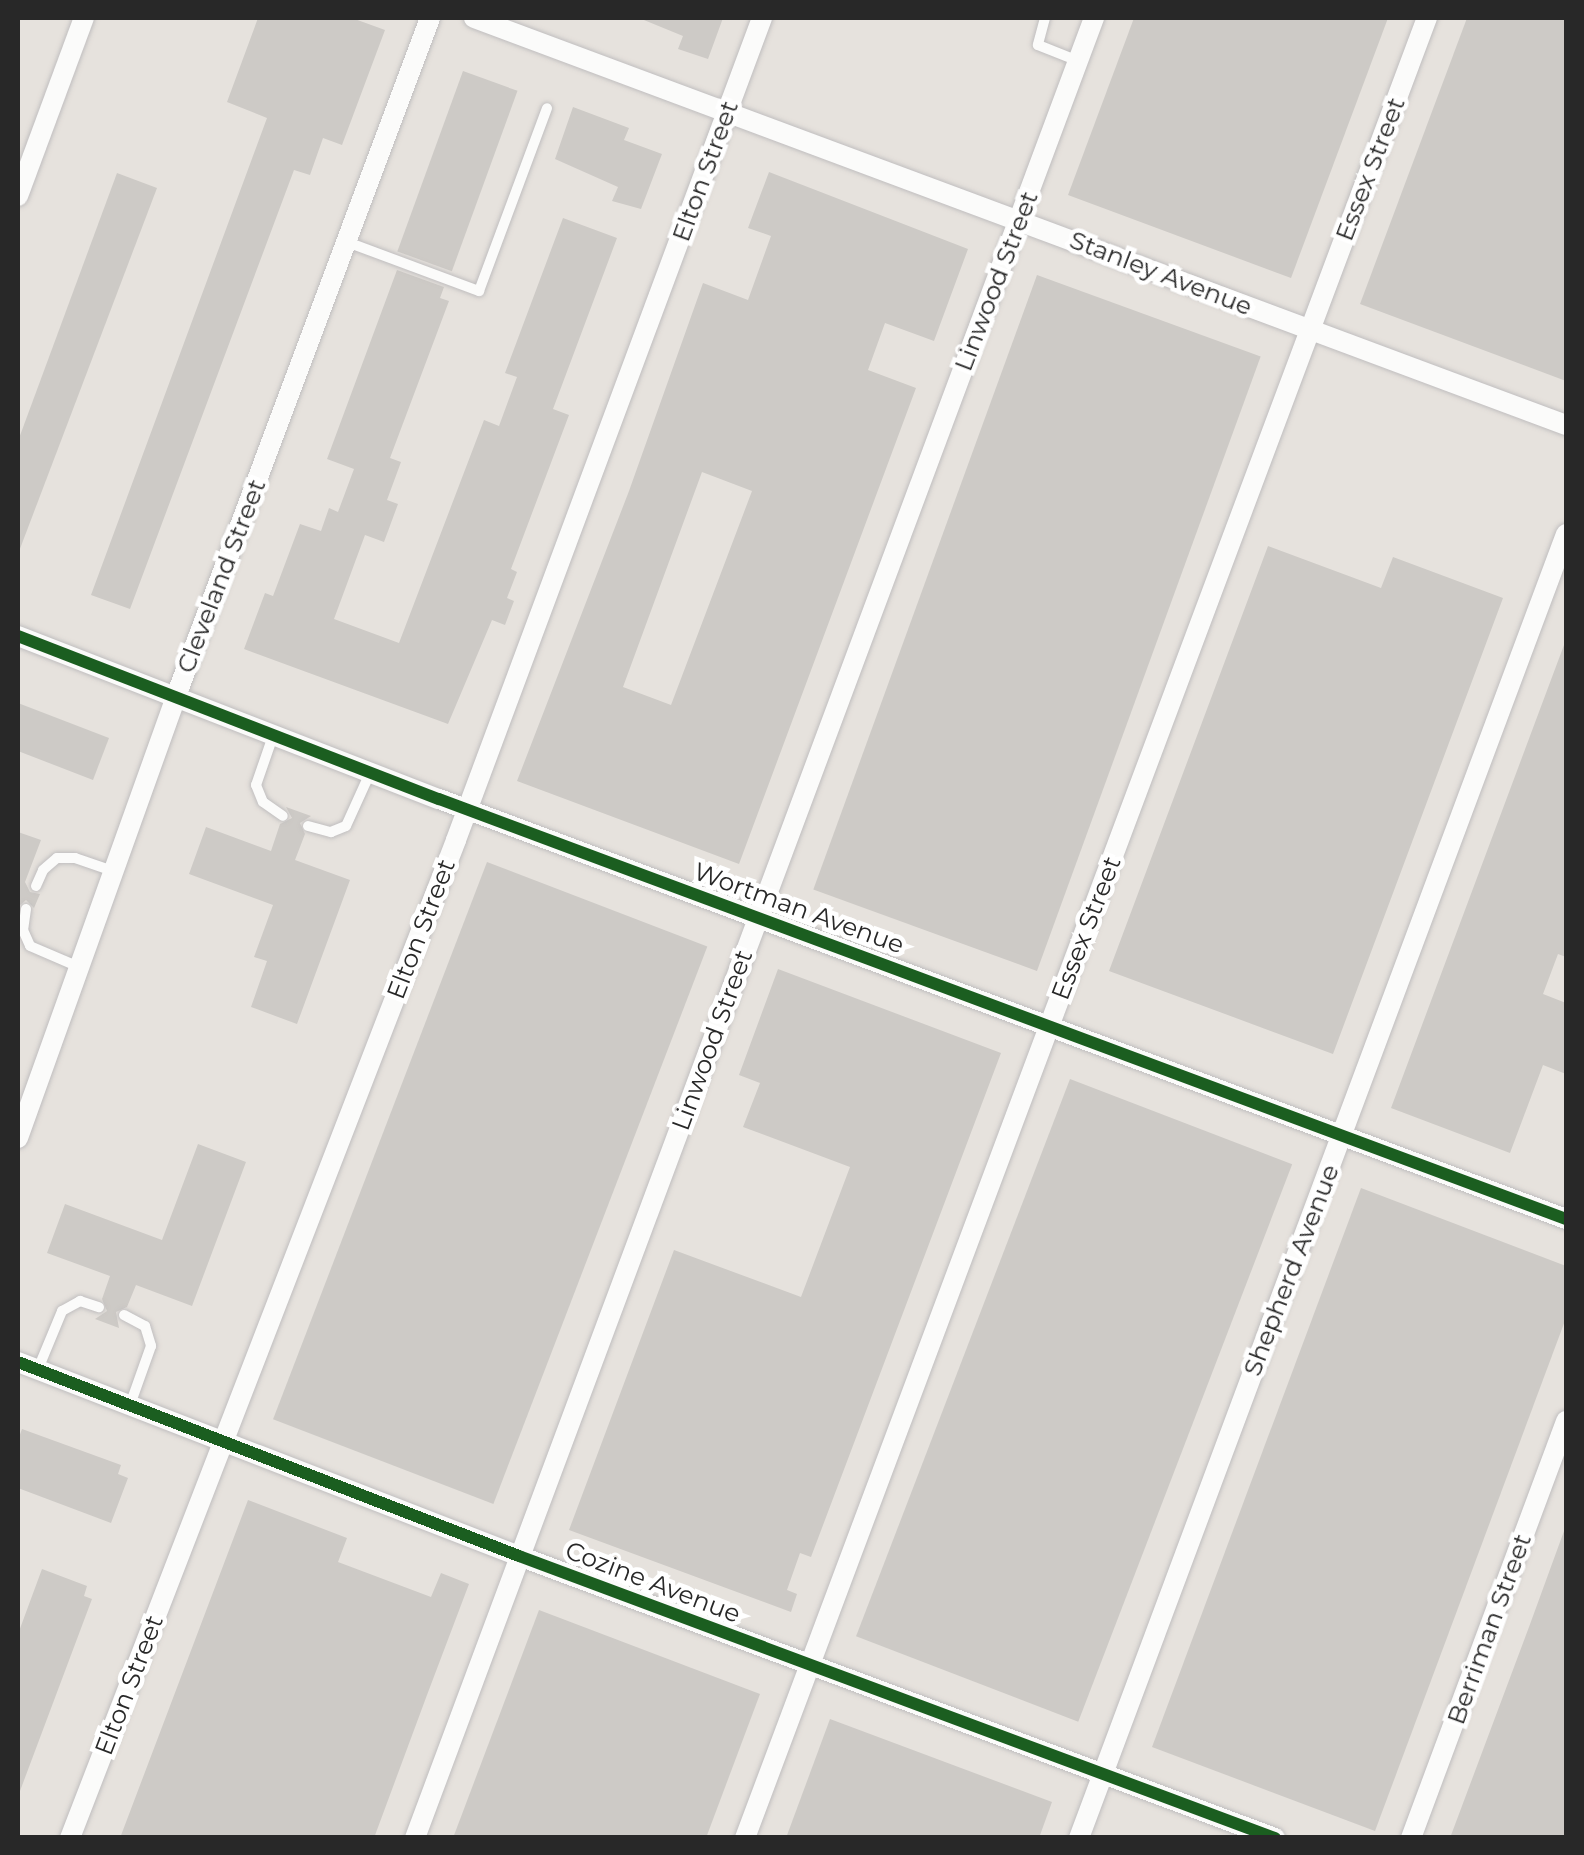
<!DOCTYPE html>
<html>
<head>
<meta charset="utf-8">
<style>
  body { margin:0 }
  #map { position:relative; width:1584px; height:1855px; overflow:hidden; background:#e6e2dd; font-family:Montserrat,sans-serif }
  div>[style] { position:absolute }
  .building>* { inset:0; background:#cdcac6; transform-origin:0 0 }
  .roads { filter:drop-shadow(0 0 2px #c0bebf) drop-shadow(0 0 2px #c0bebf) }
  .service>* { height:10px; margin:-5px; padding:0 5px; transform-origin:5px; border-radius:5px; background:#fbfbfa }
  .minor>* { height:20px; margin:-10px; padding:0 10px; transform-origin:10px; border-radius:10px; background:#fbfbfa }
  .cycleway>* { height:12px; margin:-6px; padding:0 6px; transform-origin:6px; border-radius:6px; background:#1b5e20 }
  span { translate:-50% -50%; white-space:nowrap; text-align:center; line-height:1.15; -webkit-text-stroke:9px #fff; paint-order:stroke }
  .street-label { font-size:25px; color:#282828 }
  .frame { position:absolute; inset:0; border:20px solid #282828; pointer-events:none }
</style>
</head>
<body>
<div id="map">
  <div class="building">
    <div style="clip-path:polygon(258px 18px,352px 18px,385px 30px,342px 145px,323px 138px,310px 175px,294px 170px,130px 609px,91px 595px,267px 118px,227px 102px)"></div>
    <div style="clip-path:polygon(639px 18px,723px 18px,708px 59px,678px 49px,683px 36px)"></div>
    <div style="clip-path:polygon(1134px 18px,1388px 18px,1291px 278px,1068px 195px)"></div>
    <div style="clip-path:polygon(1467px 18px,1566px 18px,1566px 381px,1360px 304px)"></div>
    <div style="left:463px;top:71px;width:58px;height:192px;rotate:20deg"></div>
    <div style="clip-path:polygon(573px 107px,629px 128px,624px 140px,662px 154px,641px 209px,612px 201px,618px 187px,555px 159px)"></div>
    <div style="clip-path:polygon(evenodd,769px 172px,968px 249px,934px 341px,885px 323px,868px 370px,916px 388px,739px 864px,517px 781px,629px 491px,703px 283px,748px 300px,771px 236px,748px 228px,769px 172px,702px 472px,752px 491px,671px 705px,623px 687px,702px 472px)"></div>
    <div style="clip-path:polygon(117px 173px,157px 188px,18px 554px,18px 441px)"></div>
    <div style="clip-path:polygon(563px 218px,617px 238px,553px 409px,569px 415px,511px 569px,517px 572px,507px 598px,514px 601px,505px 625px,492px 620px,448px 724px,244px 649px,265px 593px,273px 596px,300px 524px,321px 531px,329px 508px,338px 512px,354px 469px,327px 459px,397px 270px,444px 287px,440px 298px,449px 301px,390px 458px,401px 462px,387px 500px,398px 504px,384px 542px,365px 535px,334px 619px,399px 643px,484px 420px,499px 426px,517px 377px,505px 373px)"></div>
    <div style="left:1037px;top:275px;width:238px;height:654px;rotate:20deg"></div>
    <div style="clip-path:polygon(1268px 546px,1381px 588px,1393px 557px,1503px 598px,1333px 1054px,1109px 971px)"></div>
    <div style="clip-path:polygon(1564px 645px,1566px 957px,1558px 954px,1543px 994px,1566px 1003px,1566px 1074px,1543px 1065px,1510px 1153px,1391px 1108px)"></div>
    <div style="clip-path:polygon(18px 703px,109px 738px,93px 780px,18px 751px)"></div>
    <div style="clip-path:polygon(286px 807px,311px 816px,300px 823px,305px 834px,295px 860px,350px 880px,297px 1024px,251px 1007px,267px 961px,254px 957px,273px 905px,189px 874px,206px 827px,271px 851px,280px 824px,292px 818px)"></div>
    <div style="clip-path:polygon(18px 832px,41px 840px,25px 882px,30px 892px,40px 894px,34px 908px,26px 900px,18px 907px)"></div>
    <div style="left:487px;top:862px;width:236px;height:597px;rotate:21deg"></div>
    <div style="clip-path:polygon(778px 969px,1001px 1053px,811px 1557px,800px 1553px,787px 1590px,797px 1594px,791px 1612px,569px 1530px,674px 1250px,801px 1297px,850px 1167px,743px 1127px,760px 1083px,739px 1075px)"></div>
    <div style="left:1070px;top:1079px;width:238px;height:597px;rotate:21deg"></div>
    <div style="clip-path:polygon(198px 1144px,246px 1162px,192px 1306px,136px 1285px,127px 1307px,116px 1312px,119px 1328px,95px 1319px,107px 1311px,102px 1299px,110px 1276px,47px 1253px,65px 1204px,162px 1240px)"></div>
    <div style="clip-path:polygon(1361px 1188px,1566px 1266px,1566px 1318px,1375px 1831px,1152px 1747px)"></div>
    <div style="clip-path:polygon(22px 1429px,121px 1465px,118px 1474px,128px 1478px,111px 1523px,18px 1488px,18px 1440px)"></div>
    <div style="clip-path:polygon(248px 1500px,347px 1538px,338px 1562px,431px 1597px,441px 1573px,469px 1584px,427px 1695px,374px 1838px,120px 1838px)"></div>
    <div style="clip-path:polygon(1564px 1531px,1566px 1838px,1450px 1838px,1529px 1627px)"></div>
    <div style="clip-path:polygon(42px 1569px,87px 1586px,84px 1596px,92px 1599px,20px 1791px,18px 1634px)"></div>
    <div style="clip-path:polygon(539px 1610px,760px 1694px,706px 1838px,453px 1838px)"></div>
    <div style="clip-path:polygon(830px 1719px,1052px 1802px,1039px 1838px,786px 1838px)"></div>
  </div>
  <div class="roads">
    <div class="service">
      <div style="left:1045px;top:18px;width:28px;rotate:105deg"></div>
      <div style="left:1038px;top:45px;width:43px;rotate:21.8deg"></div>
      <div style="left:347px;top:242px;width:141px;rotate:20.4deg"></div>
      <div style="left:479px;top:291px;width:195px;rotate:-69.6deg"></div>
      <div style="left:273px;top:736px;width:52px;rotate:109.1deg"></div>
      <div style="left:256px;top:785px;width:18px;rotate:68deg"></div>
      <div style="left:263px;top:802px;width:24px;rotate:35deg"></div>
      <div style="left:308px;top:826px;width:24px;rotate:15deg"></div>
      <div style="left:331px;top:832px;width:16px;rotate:-22deg"></div>
      <div style="left:346px;top:826px;width:58px;rotate:-65.6deg"></div>
      <div style="left:36px;top:886px;width:17px;rotate:-66deg"></div>
      <div style="left:43px;top:870px;width:18px;rotate:-41deg"></div>
      <div style="left:57px;top:858px;width:18px"></div>
      <div style="left:75px;top:858px;width:40px;rotate:18.9deg"></div>
      <div style="left:26px;top:909px;width:21px;rotate:98deg"></div>
      <div style="left:23px;top:930px;width:17px;rotate:66deg"></div>
      <div style="left:30px;top:946px;width:53px;rotate:23.2deg"></div>
      <div style="left:124px;top:1315px;width:24px;rotate:28deg"></div>
      <div style="left:145px;top:1326px;width:21px;rotate:73deg"></div>
      <div style="left:151px;top:1346px;width:63px;rotate:109.6deg"></div>
      <div style="left:38px;top:1369px;width:63px;rotate:-67.5deg"></div>
      <div style="left:62px;top:1311px;width:21px;rotate:-29deg"></div>
      <div style="left:80px;top:1301px;width:20px;rotate:18deg"></div>
    </div>
    <div class="minor">
      <div style="left:474px;top:18px;width:1165px;rotate:20.44deg"></div>
      <div style="left:18px;top:196px;width:190px;rotate:-69.7deg"></div>
      <div style="left:18px;top:636px;width:451px;rotate:21.2deg"></div>
      <div style="left:439px;top:799px;width:1203px;rotate:20.44deg"></div>
      <div style="left:18px;top:1138px;width:466px;rotate:-70.3deg"></div>
      <div style="left:175px;top:699px;width:727px;rotate:-69.47deg"></div>
      <div style="left:18px;top:1362px;width:537px;rotate:21.17deg"></div>
      <div style="left:519px;top:1556px;width:807px;rotate:20.46deg"></div>
      <div style="left:70px;top:1838px;width:1070px;rotate:-68.85deg"></div>
      <div style="left:456px;top:840px;width:877px;rotate:-69.58deg"></div>
      <div style="left:415px;top:1838px;width:1943px;rotate:-69.54deg"></div>
      <div style="left:745px;top:1838px;width:1944px;rotate:-69.46deg"></div>
      <div style="left:1079px;top:1838px;width:1392px;rotate:-69.52deg"></div>
      <div style="left:1411px;top:1838px;width:445px;rotate:-69.6deg"></div>
    </div>
  </div>
  <div class="cycleway">
    <div style="left:18px;top:636px;width:451px;rotate:21.2deg"></div>
    <div style="left:439px;top:799px;width:1203px;rotate:20.44deg"></div>
    <div style="left:18px;top:1362px;width:537px;rotate:21.17deg"></div>
    <div style="left:519px;top:1556px;width:807px;rotate:20.46deg"></div>
  </div>
  <div class="street-label">
    <span style="left:1370px;top:169px;rotate:-69deg">Essex Street</span>
    <span style="left:705px;top:171px;rotate:-70deg">Elton Street</span>
    <span style="left:1161px;top:273px;rotate:21deg">Stanley Avenue</span>
    <span style="left:996px;top:281px;rotate:-69deg">Linwood Street</span>
    <span style="left:221px;top:576px;rotate:-69deg">Cleveland Street</span>
    <span style="left:799px;top:908px;rotate:20deg">Wortman Avenue</span>
    <span style="left:1086px;top:928px;rotate:-69deg">Essex Street</span>
    <span style="left:421px;top:929px;rotate:-69deg">Elton Street</span>
    <span style="left:712px;top:1040px;rotate:-70deg">Linwood Street</span>
    <span style="left:1291px;top:1270px;rotate:-69deg">Shepherd Avenue</span>
    <span style="left:653px;top:1582px;rotate:21deg">Cozine Avenue</span>
    <span style="left:1489px;top:1629px;rotate:-70deg">Berriman Street</span>
    <span style="left:129px;top:1685px;rotate:-69deg">Elton Street</span>
  </div>
  <div class="frame"></div>
</div>
</body>
</html>
